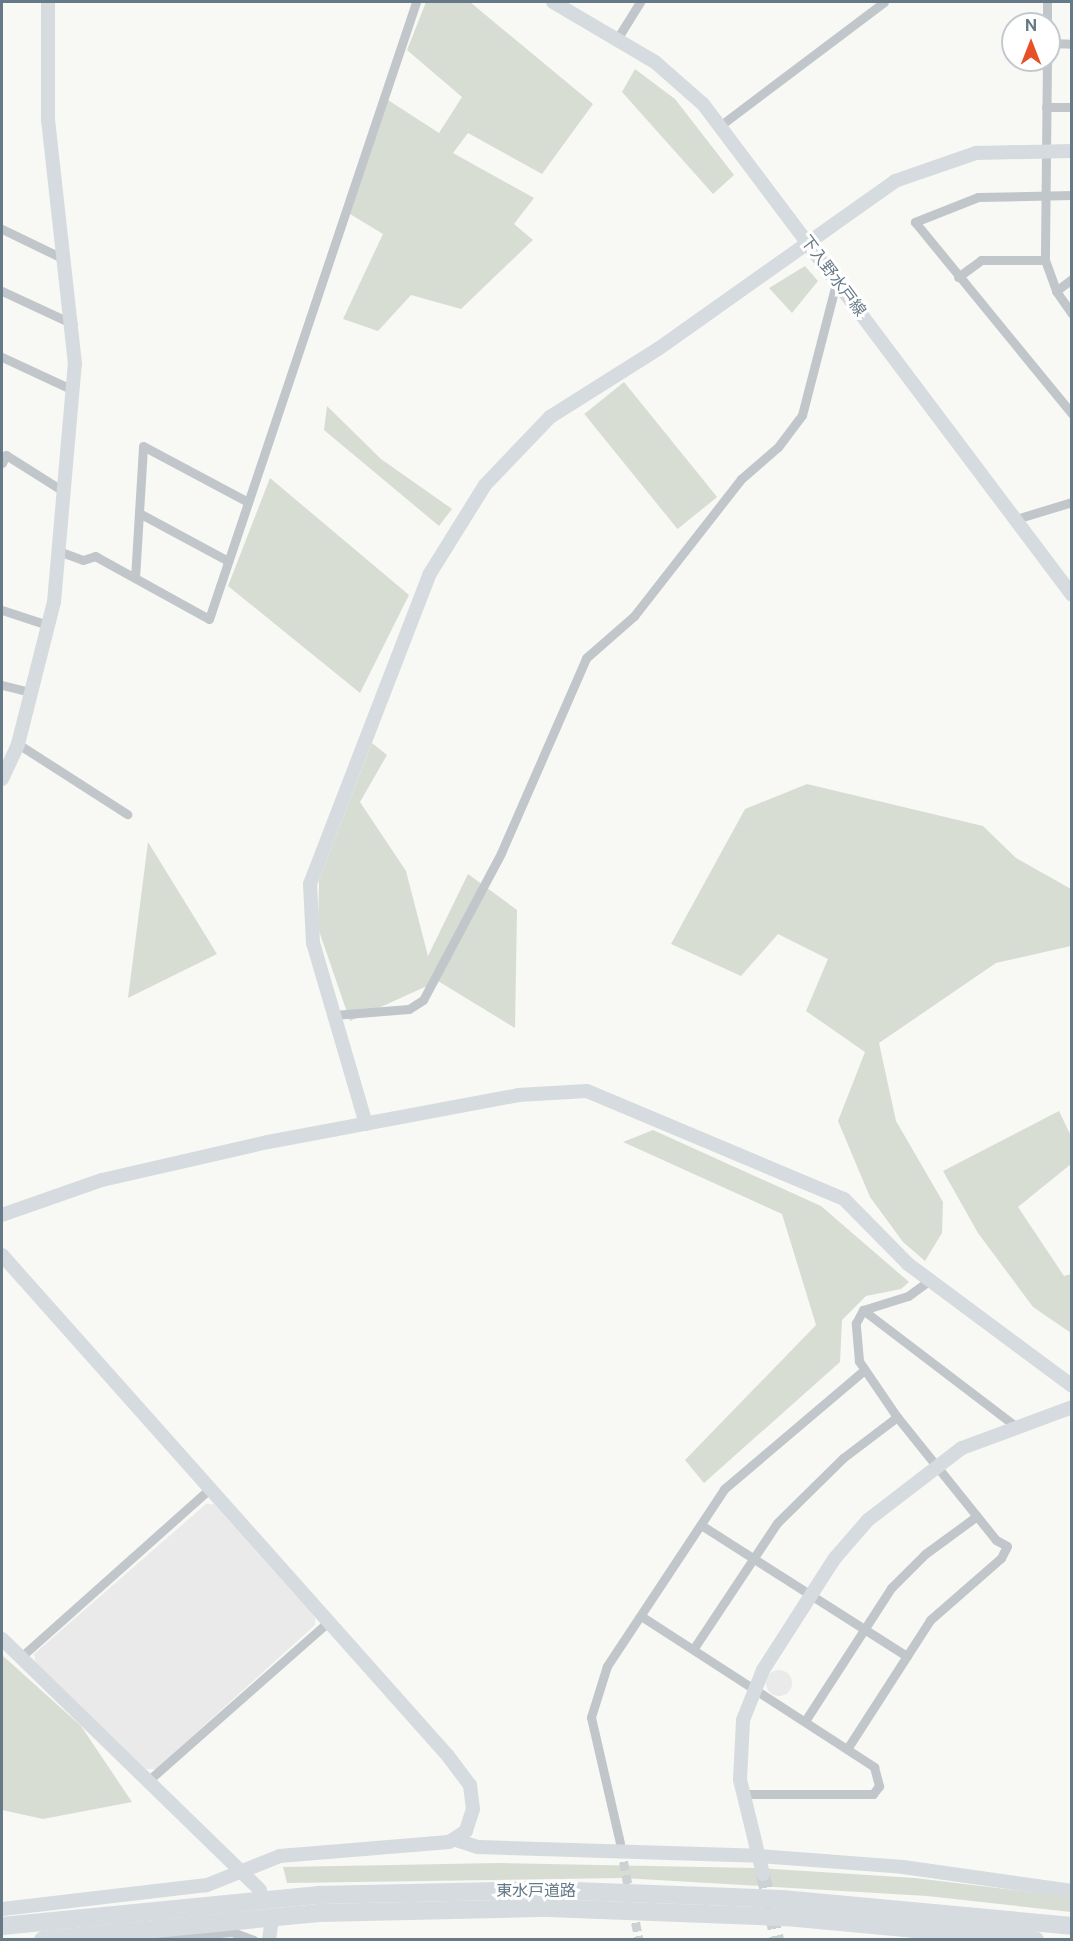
<!DOCTYPE html>
<html>
<head>
<meta charset="utf-8">
<style>
  body { margin:0 }
  #map { position:relative; width:1073px; height:1941px; overflow:hidden; background:#f8f8f5; font-family:"Public Sans","Noto Sans JP",sans-serif }
  div>[style] { position:absolute }
  .built>* { inset:0; background:#e9eae9 }
  .round { border-radius:50% }
  .green>* { inset:0; background:#d8ddd4; transform-origin:0 0 }
  .street-tunnel>* { height:9px; margin-top:-4.5px; transform-origin:0; background:repeating-linear-gradient(90deg,#ccd2d4 0 9px,transparent 0 13.5px) }
  .secondary-tunnel>* { height:14px; margin-top:-7px; transform-origin:0; background:repeating-linear-gradient(90deg,#ccd2d4 0 14px,transparent 0 21px) }
  .street>* { height:9px; margin:-4.5px; padding:0 4.5px; transform-origin:4.5px; border-radius:4.5px; background:#c1c6ca }
  .secondary>* { height:14px; margin:-7px; padding:0 7px; transform-origin:7px; border-radius:7px; background:#d6dbdf }
  .highway>* { height:18px; margin:-9px; padding:0 9px; transform-origin:9px; border-radius:9px; background:#d6dbdf }
  span { translate:-50% -50%; white-space:nowrap; text-align:center; line-height:1.15; -webkit-text-stroke:6px #fff; paint-order:stroke }
  .street-label { font-size:16px; color:#667987 }
  .frame { position:absolute; inset:0; border:3px solid #667987; pointer-events:none }
  .north { position:absolute; left:1001px; top:12px; width:60px; height:60px; box-sizing:border-box; background:#fff; border:2px solid #c2c9cf; border-radius:50%; rotate:0deg; font-size:16px; font-weight:700; line-height:24px; text-align:center; color:#667987 }
  .north::after { content:''; display:block; margin:auto; width:21px; height:27px; background:#e75127; clip-path:polygon(50% 0,100% 100%,50% 72%,0 100%) }
</style>
</head>
<body>
<div id="map">
  <div class="built">
    <div style="clip-path:polygon(206px 1504px,214px 1504px,315px 1617px,315px 1625px,156px 1769px,146px 1769px,36px 1663px,34px 1654px)"></div>
    <div class="round" style="left:766px;top:1670px;width:26px;height:26px"></div>
  </div>
  <div class="green">
    <div style="clip-path:polygon(426px 2px,470px 2px,593px 104px,542px 174px,468px 133px,453px 153px,534px 198px,514px 224px,533px 240px,461px 309px,411px 295px,378px 331px,343px 319px,383px 234px,350px 214px,388px 100px,439px 133px,462px 97px,407px 50px)"></div>
    <div style="clip-path:polygon(635px 69px,675px 99px,734px 175px,713px 194px,622px 92px)"></div>
    <div style="clip-path:polygon(805px 266px,818px 281px,792px 313px,769px 288px)"></div>
    <div style="left:624px;top:382px;width:148px;height:51px;rotate:51deg"></div>
    <div style="clip-path:polygon(327px 406px,381px 459px,452px 509px,439px 526px,324px 430px)"></div>
    <div style="clip-path:polygon(270px 478px,409px 595px,360px 693px,228px 586px)"></div>
    <div style="clip-path:polygon(372px 743px,387px 755px,360px 802px,406px 871px,428px 956px,468px 874px,517px 910px,515px 1028px,438px 981px,350px 1021px,318px 928px,319px 880px)"></div>
    <div style="clip-path:polygon(807px 784px,983px 826px,1016px 858px,1071px 889px,1071px 946px,996px 963px,879px 1043px,896px 1121px,943px 1202px,942px 1233px,925px 1261px,903px 1242px,870px 1197px,838px 1121px,865px 1052px,806px 1011px,828px 959px,778px 934px,741px 976px,671px 944px,745px 809px)"></div>
    <div style="clip-path:polygon(148px 842px,217px 954px,128px 998px)"></div>
    <div style="clip-path:polygon(1059px 1111px,1071px 1136px,1071px 1164px,1018px 1207px,1064px 1276px,1071px 1274px,1071px 1333px,1033px 1307px,978px 1233px,943px 1171px)"></div>
    <div style="clip-path:polygon(653px 1130px,821px 1206px,909px 1282px,901px 1289px,866px 1296px,842px 1320px,840px 1362px,704px 1483px,685px 1460px,816px 1325px,782px 1214px,623px 1142px)"></div>
    <div style="clip-path:polygon(2px 1655px,81px 1726px,132px 1802px,43px 1819px,2px 1810px)"></div>
    <div style="clip-path:polygon(499px 1863px,757px 1868px,915px 1878px,1071px 1897px,1071px 1912px,927px 1896px,623px 1878px,287px 1883px,283px 1867px)"></div>
  </div>
  <div class="street-tunnel">
    <div style="left:621px;top:1848px;width:49px;rotate:79.4deg"></div>
    <div style="left:633px;top:1909px;width:32px;rotate:79deg"></div>
  </div>
  <div class="secondary-tunnel">
    <div style="left:763px;top:1874px;width:67px;rotate:78deg"></div>
  </div>
  <div class="street">
    <div style="left:1047px;top:2px;width:22px;rotate:90deg"></div>
    <div style="left:617px;top:39px;width:44px;rotate:-58.1deg"></div>
    <div style="left:1049px;top:43px;width:23px;rotate:2deg"></div>
    <div style="left:1047px;top:60px;width:200px;rotate:90.6deg"></div>
    <div style="left:1045px;top:260px;width:33px;rotate:70deg"></div>
    <div style="left:1056px;top:291px;width:28px;rotate:55deg"></div>
    <div style="left:1046px;top:107px;width:26px"></div>
    <div style="left:721px;top:125px;width:204px;rotate:-37deg"></div>
    <div style="left:1072px;top:195px;width:94px;rotate:178.8deg"></div>
    <div style="left:978px;top:197px;width:68px;rotate:158.4deg"></div>
    <div style="left:915px;top:222px;width:248px;rotate:50.7deg"></div>
    <div style="left:2px;top:229px;width:69px;rotate:25.8deg"></div>
    <div style="left:958px;top:277px;width:29px;rotate:-36deg"></div>
    <div style="left:981px;top:260px;width:64px"></div>
    <div style="left:2px;top:291px;width:78px;rotate:24.9deg"></div>
    <div style="left:1056px;top:291px;width:20px;rotate:-37deg"></div>
    <div style="left:2px;top:357px;width:78px;rotate:24.9deg"></div>
    <div style="left:2px;top:463px;width:9px;rotate:-63deg"></div>
    <div style="left:6px;top:455px;width:67px;rotate:32.3deg"></div>
    <div style="left:139px;top:513px;width:101px;rotate:28.3deg"></div>
    <div style="left:1016px;top:519px;width:59px;rotate:-16.9deg"></div>
    <div style="left:61px;top:552px;width:23px;rotate:20deg"></div>
    <div style="left:83px;top:560px;width:13px;rotate:-18deg"></div>
    <div style="left:95px;top:556px;width:130px;rotate:28.9deg"></div>
    <div style="left:209px;top:619px;width:651px;rotate:-71.45deg"></div>
    <div style="left:135px;top:578px;width:132px;rotate:-86.5deg"></div>
    <div style="left:143px;top:446px;width:119px;rotate:28.1deg"></div>
    <div style="left:2px;top:610px;width:48px;rotate:18.1deg"></div>
    <div style="left:2px;top:685px;width:30px;rotate:14deg"></div>
    <div style="left:18px;top:744px;width:130px;rotate:32.7deg"></div>
    <div style="left:334px;top:1015px;width:75px;rotate:-4.6deg"></div>
    <div style="left:409px;top:1009px;width:17px;rotate:-33deg"></div>
    <div style="left:423px;top:1000px;width:166px;rotate:-62deg"></div>
    <div style="left:501px;top:853px;width:213px;rotate:-66.4deg"></div>
    <div style="left:586px;top:658px;width:64px;rotate:-41.2deg"></div>
    <div style="left:634px;top:616px;width:174px;rotate:-52deg"></div>
    <div style="left:741px;top:479px;width:49px;rotate:-40.9deg"></div>
    <div style="left:778px;top:447px;width:40px;rotate:-53deg"></div>
    <div style="left:802px;top:415px;width:139px;rotate:-75.5deg"></div>
    <div style="left:863px;top:1310px;width:191px;rotate:37.3deg"></div>
    <div style="left:701px;top:1525px;width:244px;rotate:32.5deg"></div>
    <div style="left:641px;top:1616px;width:278px;rotate:32.9deg"></div>
    <div style="left:874px;top:1767px;width:20px;rotate:75deg"></div>
    <div style="left:879px;top:1786px;width:10px;rotate:127deg"></div>
    <div style="left:873px;top:1794px;width:130px;rotate:180deg"></div>
    <div style="left:694px;top:1648px;width:150px;rotate:-56.4deg"></div>
    <div style="left:777px;top:1523px;width:93px;rotate:-44.6deg"></div>
    <div style="left:843px;top:1458px;width:68px;rotate:-37.2deg"></div>
    <div style="left:22px;top:1656px;width:249px;rotate:-41.7deg"></div>
    <div style="left:805px;top:1721px;width:158px;rotate:-57.1deg"></div>
    <div style="left:891px;top:1588px;width:48px;rotate:-45deg"></div>
    <div style="left:925px;top:1554px;width:64px;rotate:-36.2deg"></div>
    <div style="left:847px;top:1749px;width:153px;rotate:-57.2deg"></div>
    <div style="left:930px;top:1620px;width:94px;rotate:-41.1deg"></div>
    <div style="left:1001px;top:1558px;width:13px;rotate:-63deg"></div>
    <div style="left:1007px;top:1546px;width:13px;rotate:-151deg"></div>
    <div style="left:996px;top:1540px;width:158px;rotate:-128.8deg"></div>
    <div style="left:897px;top:1417px;width:68px;rotate:-124.2deg"></div>
    <div style="left:859px;top:1361px;width:38px;rotate:-95deg"></div>
    <div style="left:856px;top:1323px;width:15px;rotate:-62deg"></div>
    <div style="left:863px;top:1310px;width:47px;rotate:-17.3deg"></div>
    <div style="left:908px;top:1296px;width:27px;rotate:-36deg"></div>
    <div style="left:149px;top:1780px;width:239px;rotate:-41.4deg"></div>
    <div style="left:620px;top:1843px;width:129px;rotate:-103deg"></div>
    <div style="left:591px;top:1717px;width:53px;rotate:-72.6deg"></div>
    <div style="left:607px;top:1666px;width:212px;rotate:-56.5deg"></div>
    <div style="left:724px;top:1489px;width:182px;rotate:-40.3deg"></div>
    <div style="left:142px;top:1940px;width:90px;rotate:-5.1deg"></div>
    <div style="left:232px;top:1932px;width:23px;rotate:20deg"></div>
  </div>
  <div class="secondary">
    <div style="left:553px;top:2px;width:118px;rotate:30.5deg"></div>
    <div style="left:655px;top:62px;width:64px;rotate:41.2deg"></div>
    <div style="left:703px;top:104px;width:614px;rotate:53.07deg"></div>
    <div style="left:2px;top:779px;width:38px;rotate:-65deg"></div>
    <div style="left:18px;top:744px;width:146px;rotate:-75.8deg"></div>
    <div style="left:54px;top:602px;width:239px;rotate:-85deg"></div>
    <div style="left:75px;top:364px;width:245px;rotate:-96.3deg"></div>
    <div style="left:48px;top:120px;width:118px;rotate:-90deg"></div>
    <div style="left:366px;top:1124px;width:189px;rotate:-106.3deg"></div>
    <div style="left:313px;top:943px;width:59px;rotate:-92.9deg"></div>
    <div style="left:310px;top:884px;width:331px;rotate:-68.9deg"></div>
    <div style="left:429px;top:575px;width:106px;rotate:-58.1deg"></div>
    <div style="left:485px;top:485px;width:94px;rotate:-46.3deg"></div>
    <div style="left:550px;top:417px;width:128px;rotate:-32.2deg"></div>
    <div style="left:658px;top:349px;width:291px;rotate:-35.3deg"></div>
    <div style="left:895px;top:181px;width:86px;rotate:-19.1deg"></div>
    <div style="left:976px;top:153px;width:96px;rotate:-1.2deg"></div>
    <div style="left:2px;top:1215px;width:106px;rotate:-19.3deg"></div>
    <div style="left:102px;top:1180px;width:170px;rotate:-12.9deg"></div>
    <div style="left:268px;top:1142px;width:254px;rotate:-10.6deg"></div>
    <div style="left:518px;top:1095px;width:69px;rotate:-3.3deg"></div>
    <div style="left:587px;top:1091px;width:279px;rotate:22.8deg"></div>
    <div style="left:844px;top:1199px;width:91px;rotate:45.4deg"></div>
    <div style="left:908px;top:1264px;width:204px;rotate:36.6deg"></div>
    <div style="left:2px;top:1255px;width:671px;rotate:48.32deg"></div>
    <div style="left:448px;top:1756px;width:36px;rotate:53deg"></div>
    <div style="left:470px;top:1785px;width:24px;rotate:83deg"></div>
    <div style="left:473px;top:1809px;width:23px;rotate:108deg"></div>
    <div style="left:466px;top:1831px;width:20px;rotate:147deg"></div>
    <div style="left:449px;top:1842px;width:170px;rotate:175.3deg"></div>
    <div style="left:280px;top:1856px;width:79px;rotate:158.3deg"></div>
    <div style="left:207px;top:1885px;width:206px;rotate:173.3deg"></div>
    <div style="left:2px;top:1639px;width:360px;rotate:44.2deg"></div>
    <div style="left:456px;top:1840px;width:23px;rotate:18deg"></div>
    <div style="left:478px;top:1847px;width:280px;rotate:1.8deg"></div>
    <div style="left:758px;top:1856px;width:145px;rotate:4.3deg"></div>
    <div style="left:903px;top:1867px;width:171px;rotate:8.1deg"></div>
    <div style="left:763px;top:1874px;width:97px;rotate:-103.7deg"></div>
    <div style="left:740px;top:1780px;width:60px;rotate:-87.1deg"></div>
    <div style="left:743px;top:1720px;width:54px;rotate:-68.2deg"></div>
    <div style="left:763px;top:1670px;width:133px;rotate:-57.3deg"></div>
    <div style="left:835px;top:1558px;width:50px;rotate:-49deg"></div>
    <div style="left:868px;top:1520px;width:118px;rotate:-37.5deg"></div>
    <div style="left:962px;top:1448px;width:117px;rotate:-20.4deg"></div>
    <div style="left:269px;top:1940px;width:15px;rotate:-82deg"></div>
  </div>
  <div class="highway">
    <div style="left:2px;top:1926px;width:319px;rotate:-5.6deg"></div>
    <div style="left:319px;top:1895px;width:229px;rotate:-1.3deg"></div>
    <div style="left:548px;top:1890px;width:234px;rotate:2.2deg"></div>
    <div style="left:782px;top:1899px;width:291px;rotate:5.3deg"></div>
    <div style="left:43px;top:1940px;width:277px;rotate:-5.6deg"></div>
    <div style="left:319px;top:1913px;width:229px;rotate:-1.3deg"></div>
    <div style="left:548px;top:1908px;width:238px;rotate:2.2deg"></div>
    <div style="left:786px;top:1917px;width:250px;rotate:5.3deg"></div>
  </div>
  <div class="street-label">
    <span style="left:833px;top:276px;rotate:53deg">下入野水戸線</span>
    <span style="left:536px;top:1891px">東水戸道路</span>
  </div>
  <div class="frame"></div>
  <div class="north">N</div>
</div>
</body>
</html>
